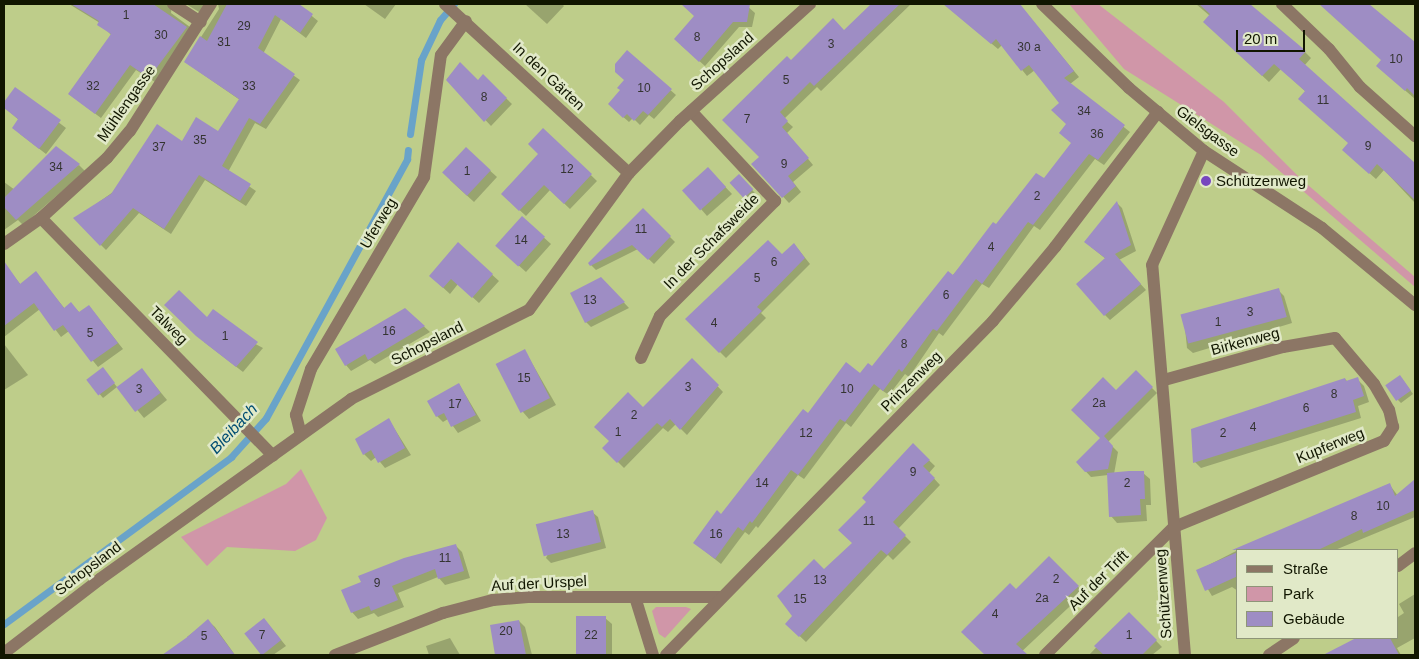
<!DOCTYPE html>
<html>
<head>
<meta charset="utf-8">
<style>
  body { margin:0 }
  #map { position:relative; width:1419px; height:659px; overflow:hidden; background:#becd8a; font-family:Helvetica,sans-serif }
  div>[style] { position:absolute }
  .green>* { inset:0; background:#d096a8 }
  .shadow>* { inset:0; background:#0003; transform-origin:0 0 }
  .stream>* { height:7px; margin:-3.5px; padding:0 3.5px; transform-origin:3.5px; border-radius:3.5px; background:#69a3c9 }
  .building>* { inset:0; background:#9e8dc4; transform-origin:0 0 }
  .street>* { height:12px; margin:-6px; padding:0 6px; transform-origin:6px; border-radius:6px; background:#8c7665 }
  .dots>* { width:14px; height:14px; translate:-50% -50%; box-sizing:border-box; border:2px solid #e1e9c8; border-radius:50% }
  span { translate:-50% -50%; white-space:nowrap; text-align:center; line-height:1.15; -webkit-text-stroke:5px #e1e9c8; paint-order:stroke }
  .number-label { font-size:12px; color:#343431 }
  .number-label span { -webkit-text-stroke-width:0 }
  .street-label { font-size:15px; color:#111600 }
  .poi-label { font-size:15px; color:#111600 }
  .left { translate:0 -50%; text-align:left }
  .water-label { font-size:16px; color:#004d72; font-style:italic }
  .frame { position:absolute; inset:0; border:5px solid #111600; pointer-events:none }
  .legend { position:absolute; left:1236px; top:549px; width:162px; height:90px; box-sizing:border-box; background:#e1e9c8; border:1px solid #8e9578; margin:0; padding:6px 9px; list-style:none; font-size:15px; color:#111600 }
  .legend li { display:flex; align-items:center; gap:10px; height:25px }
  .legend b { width:25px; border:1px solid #8e9578 }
  .scale { position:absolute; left:1236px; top:30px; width:69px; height:22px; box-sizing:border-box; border:2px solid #111600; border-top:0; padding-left:6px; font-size:15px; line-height:18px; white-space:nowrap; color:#111600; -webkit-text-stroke:4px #e1e9c8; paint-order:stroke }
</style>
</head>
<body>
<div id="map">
  <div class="green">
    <div style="clip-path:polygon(1069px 4px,1098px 4px,1224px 102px,1301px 179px,1415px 277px,1415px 287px,1261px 155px,1124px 69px)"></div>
    <div style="clip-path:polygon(301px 469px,327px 518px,316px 540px,295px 551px,227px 547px,207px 566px,181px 537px,286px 484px)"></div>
    <div style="clip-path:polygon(656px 607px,686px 607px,691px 609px,665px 638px,659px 634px,652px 611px)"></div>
  </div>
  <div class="shadow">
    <div style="clip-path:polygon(69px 4px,177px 4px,172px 5px,171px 13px,194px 30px,155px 82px,136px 70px,101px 118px,69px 94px,111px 35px,100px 23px)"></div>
    <div style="clip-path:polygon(186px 4px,212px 4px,204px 15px)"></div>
    <div style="clip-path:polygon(218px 4px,297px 4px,318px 21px,306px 38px,281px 19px,263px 54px,300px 80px,266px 129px,255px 123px,228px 172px,256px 191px,246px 206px,205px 180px,171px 234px,139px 213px,106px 250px,75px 219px,182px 143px,219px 132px,240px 100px,185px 62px,219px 9px)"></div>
    <div style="clip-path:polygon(364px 4px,396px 4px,385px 19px)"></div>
    <div style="clip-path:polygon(525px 4px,562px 4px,564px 6px,547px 24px)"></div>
    <div style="clip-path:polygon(689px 4px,745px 4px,755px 13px,752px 27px,739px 27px,705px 66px,681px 45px,696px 16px,687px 7px)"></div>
    <div style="clip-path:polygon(873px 4px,911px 4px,821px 91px,817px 87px,784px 119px,793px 127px,787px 133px,813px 165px,793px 182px,801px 192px,789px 203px,753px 164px,760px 157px,791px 62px,844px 31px)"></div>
    <div style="clip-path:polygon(944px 4px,1019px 4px,1079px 77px,1070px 84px,1130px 132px,1104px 165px,1095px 159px,1040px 230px,1034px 226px,989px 288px,982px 284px,943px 336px,939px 333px,909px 377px,905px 374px,889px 395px,880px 389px,851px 427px,846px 423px,804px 479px,798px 475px,758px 528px,756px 526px,749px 535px,745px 532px,721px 564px,701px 548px,722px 516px,809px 415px,872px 367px,996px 226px,1044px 180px,1072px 144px,1060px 103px,1035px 70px,1027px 76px,1002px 45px,998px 49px)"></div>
    <div style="clip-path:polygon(1196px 4px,1248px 4px,1305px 52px,1311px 58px,1304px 66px,1415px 165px,1415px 203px,1384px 170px,1376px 179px,1350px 156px,1349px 143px,1306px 92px,1281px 69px,1269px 82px,1211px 28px,1210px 16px)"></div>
    <div style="clip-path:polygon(1329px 4px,1368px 4px,1415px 44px,1415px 99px,1384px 72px,1383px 60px,1325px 8px)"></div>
    <div style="clip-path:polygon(627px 52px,676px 95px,654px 119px,649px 115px,640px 125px,633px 118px,629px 122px,614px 109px,626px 80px)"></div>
    <div style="clip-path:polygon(460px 64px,478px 81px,483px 76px,512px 104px,491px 126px,447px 79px)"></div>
    <div style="clip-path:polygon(15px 89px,66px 128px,46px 154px,20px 134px,19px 120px,4px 107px)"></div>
    <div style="clip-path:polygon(543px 129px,597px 181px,570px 209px,550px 190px,526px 216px,502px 194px,540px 154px)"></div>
    <div style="clip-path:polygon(466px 149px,497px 177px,474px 202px,450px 180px)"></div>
    <div style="clip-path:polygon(79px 165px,85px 171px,23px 225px,18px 220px,4px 230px,4px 182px,15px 190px)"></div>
    <div style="clip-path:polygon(714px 175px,732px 194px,707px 216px,701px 209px)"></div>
    <div style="left:739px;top:176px;width:23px;height:11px;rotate:47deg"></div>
    <div style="clip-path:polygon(1117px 203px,1122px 208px,1136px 251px,1119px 260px,1146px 290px,1110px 320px,1105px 315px,1106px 259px,1091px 247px)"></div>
    <div style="clip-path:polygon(643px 210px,675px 242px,654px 264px,638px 249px,596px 270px,591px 265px)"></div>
    <div style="clip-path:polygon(522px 218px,551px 244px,526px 272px,504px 252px)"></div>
    <div style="clip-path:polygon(458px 244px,499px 281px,479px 303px,458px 284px,450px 294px,437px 282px)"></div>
    <div style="clip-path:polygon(794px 244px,810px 264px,761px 313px,766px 318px,726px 358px,687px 319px,782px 256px)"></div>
    <div style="clip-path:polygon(5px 265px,21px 285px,36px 273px,65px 309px,71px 304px,80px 313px,89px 306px,123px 349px,98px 367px,69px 331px,61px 337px,40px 309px,4px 337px)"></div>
    <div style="clip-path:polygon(601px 278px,629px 308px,591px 327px,586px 322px)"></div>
    <div style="clip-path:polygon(1278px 290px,1284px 296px,1292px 323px,1193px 353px,1187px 348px,1184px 318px)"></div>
    <div style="clip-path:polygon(405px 309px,430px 332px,375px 364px,370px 360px,351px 371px,346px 365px)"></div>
    <div style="clip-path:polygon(207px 319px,263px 348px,243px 372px,204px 342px)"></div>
    <div style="clip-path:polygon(4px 344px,28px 375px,4px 390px)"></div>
    <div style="clip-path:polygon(525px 351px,556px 405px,529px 419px,523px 412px)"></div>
    <div style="clip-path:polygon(692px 359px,723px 392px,687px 435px,676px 424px,668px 432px,663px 428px,624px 468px,604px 448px)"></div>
    <div style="clip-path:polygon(105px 372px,117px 387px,103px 398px,88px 380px)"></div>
    <div style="clip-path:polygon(1136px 372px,1157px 393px,1108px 442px,1118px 452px,1114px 474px,1143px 473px,1150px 479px,1151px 505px,1146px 505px,1147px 521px,1117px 523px,1111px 516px,1108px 475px,1091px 477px,1077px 462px,1102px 438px,1116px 392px)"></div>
    <div style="clip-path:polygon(148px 377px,167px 400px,144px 418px,119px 388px)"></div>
    <div style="clip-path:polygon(1345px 379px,1348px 382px,1358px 380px,1364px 386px,1369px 402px,1358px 406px,1361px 418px,1201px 468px,1195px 462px)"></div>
    <div style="clip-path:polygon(1403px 380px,1413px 394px,1401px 403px,1398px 400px)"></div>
    <div style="clip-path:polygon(459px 384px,481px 421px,458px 433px,448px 419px,443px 422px,437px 416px)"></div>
    <div style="clip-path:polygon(389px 420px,411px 455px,385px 468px,376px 457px,371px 461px,364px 454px)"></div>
    <div style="clip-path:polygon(913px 445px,935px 466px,929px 473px,940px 485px,898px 529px,911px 542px,893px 560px,888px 555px,806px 642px,787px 624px,824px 571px,853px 543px,868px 502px)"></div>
    <div style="clip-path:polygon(1415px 481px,1415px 517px,1335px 550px,1238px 550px,1389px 484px,1398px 496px)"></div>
    <div style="clip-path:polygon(592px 512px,598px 517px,606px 548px,551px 563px,546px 558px,564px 520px)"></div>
    <div style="clip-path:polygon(455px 545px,462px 552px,470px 578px,445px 585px,438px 577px,398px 593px,404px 607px,378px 617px,374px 613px,358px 619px,352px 612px,343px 591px)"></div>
    <div style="clip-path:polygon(1238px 550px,1238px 591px,1232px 587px,1212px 596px,1197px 571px)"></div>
    <div style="clip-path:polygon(1049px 557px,1084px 593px,1018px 655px,987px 655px,963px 632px,1016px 590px)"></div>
    <div style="clip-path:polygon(1415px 594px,1415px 638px,1397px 648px,1401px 655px,1339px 655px,1347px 651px,1344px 645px,1358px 638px,1398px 638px,1398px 617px,1404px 613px,1399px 604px)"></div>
    <div style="clip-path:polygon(1129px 613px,1162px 647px,1152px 655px,1089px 655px)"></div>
    <div style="clip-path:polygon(605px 618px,612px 624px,612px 655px,579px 655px)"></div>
    <div style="clip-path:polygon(264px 619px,286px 646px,273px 655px,263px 655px,246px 633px)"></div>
    <div style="clip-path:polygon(208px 621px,215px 627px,235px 655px,201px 655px,187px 637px)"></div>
    <div style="clip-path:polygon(519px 621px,525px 627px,532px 655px,496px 655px,491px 626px)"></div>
    <div style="clip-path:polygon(450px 638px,460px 655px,429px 655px,426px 646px)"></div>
  </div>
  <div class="stream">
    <div style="left:410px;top:134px;width:75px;rotate:-81.5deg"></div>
    <div style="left:421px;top:60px;width:44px;rotate:-64.6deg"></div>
    <div style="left:440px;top:20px;width:21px;rotate:-49deg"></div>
    <div style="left:4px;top:624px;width:282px;rotate:-36.3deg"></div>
    <div style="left:231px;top:457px;width:52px;rotate:-48.1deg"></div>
    <div style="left:266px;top:418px;width:295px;rotate:-61.4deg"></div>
    <div style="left:407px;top:159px;width:9px;rotate:-84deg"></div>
  </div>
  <div class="building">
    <div style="clip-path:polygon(71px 4px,153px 4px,187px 27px,149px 78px,130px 65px,95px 114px,68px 94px,111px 34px,97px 25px,99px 21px)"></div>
    <div style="clip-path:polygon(227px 4px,299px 4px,313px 14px,300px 33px,275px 15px,258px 48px,295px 74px,260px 124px,249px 118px,222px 166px,251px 184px,240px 201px,199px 175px,164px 229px,133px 208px,100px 246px,73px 218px,111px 194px,157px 124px,182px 141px,196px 117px,218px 131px,239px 99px,184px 62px,200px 36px,207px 41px)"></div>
    <div style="clip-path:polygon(681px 4px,750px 4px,747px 22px,733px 22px,699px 62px,674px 39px,694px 16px)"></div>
    <div style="clip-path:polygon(871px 4px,900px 4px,814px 86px,810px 82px,780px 112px,788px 121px,782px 127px,809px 158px,788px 176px,796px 186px,782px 198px,751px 164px,759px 157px,722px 120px,787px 56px,791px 60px,833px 18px,844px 30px)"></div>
    <div style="clip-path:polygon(943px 4px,1020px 4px,1074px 71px,1064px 78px,1125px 125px,1098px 160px,1089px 154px,1033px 225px,1028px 222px,982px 284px,976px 279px,937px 331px,933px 329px,902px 372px,899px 369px,883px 391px,874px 384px,845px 422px,840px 419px,798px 475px,791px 470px,752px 523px,750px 521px,743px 531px,738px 527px,715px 559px,693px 543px,717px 510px,721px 514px,803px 409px,808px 413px,846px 362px,860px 373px,868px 363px,872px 366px,948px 271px,953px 275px,993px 222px,996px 224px,1036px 173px,1044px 178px,1071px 143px,1059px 133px,1066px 124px,1051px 110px,1059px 103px,1029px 65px,1021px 71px,996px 39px,991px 44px)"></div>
    <div style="clip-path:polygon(1199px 4px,1250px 4px,1306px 51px,1299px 59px,1415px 163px,1415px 200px,1377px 164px,1369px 174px,1342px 150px,1348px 143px,1298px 99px,1305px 91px,1274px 64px,1262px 76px,1203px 22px,1210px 14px)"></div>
    <div style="clip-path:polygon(1319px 4px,1369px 4px,1415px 42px,1415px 96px,1407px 88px,1405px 91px,1376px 66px,1381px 60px)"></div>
    <div style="clip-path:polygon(627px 50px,672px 89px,648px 115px,643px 111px,634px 121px,627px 114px,623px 118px,608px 104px,620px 90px,617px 88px,624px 80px,615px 72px,615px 64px)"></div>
    <div style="clip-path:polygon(460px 62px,478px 80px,483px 74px,507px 98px,484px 122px,446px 80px)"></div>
    <div style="clip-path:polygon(15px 87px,61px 120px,39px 149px,12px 128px,18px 119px,4px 108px,4px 102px)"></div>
    <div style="clip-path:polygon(543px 128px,592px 174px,564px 204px,544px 185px,519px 211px,501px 194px,538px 154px,528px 144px)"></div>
    <div style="clip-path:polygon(56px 146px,80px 164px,16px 220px,4px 207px,4px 198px)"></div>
    <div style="left:466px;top:147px;width:34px;height:35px;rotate:43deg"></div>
    <div style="left:708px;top:167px;width:27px;height:35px;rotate:48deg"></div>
    <div style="left:739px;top:174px;width:21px;height:13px;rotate:47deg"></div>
    <div style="clip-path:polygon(1117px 201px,1131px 245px,1115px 254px,1141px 284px,1104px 316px,1076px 284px,1105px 258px,1084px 242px)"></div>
    <div style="clip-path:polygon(643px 208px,671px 236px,648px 260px,632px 245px,590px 266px,588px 263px)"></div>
    <div style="left:522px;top:216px;width:31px;height:40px;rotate:42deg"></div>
    <div style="clip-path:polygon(768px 240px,782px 254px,794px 243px,805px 258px,757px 307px,762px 311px,719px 353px,685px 319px)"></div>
    <div style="clip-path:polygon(458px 242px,493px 274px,472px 298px,451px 279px,443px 288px,429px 276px)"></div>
    <div style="clip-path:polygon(4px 261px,20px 284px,36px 271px,64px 308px,71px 302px,79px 312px,89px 305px,118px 343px,91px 362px,63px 325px,54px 331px,34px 303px,4px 326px)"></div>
    <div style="clip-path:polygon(601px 277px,625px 302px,585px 323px,570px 293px)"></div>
    <div style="left:1279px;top:288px;width:30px;height:102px;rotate:75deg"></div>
    <div style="clip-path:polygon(179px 290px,207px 317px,213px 309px,258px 342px,236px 367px,196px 336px,164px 305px)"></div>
    <div style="clip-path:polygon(405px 308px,425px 326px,368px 360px,365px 354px,345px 366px,335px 349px)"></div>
    <div style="left:525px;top:349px;width:55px;height:33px;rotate:63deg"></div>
    <div style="clip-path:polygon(692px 358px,719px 385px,680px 430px,670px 419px,662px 427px,657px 423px,617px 463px,602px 448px,609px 441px,594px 427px,628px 392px,643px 407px)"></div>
    <div style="left:103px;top:367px;width:20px;height:21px;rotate:53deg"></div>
    <div style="left:142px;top:368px;width:31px;height:32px;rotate:53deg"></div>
    <div style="clip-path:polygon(1136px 370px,1153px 387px,1104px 436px,1113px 446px,1108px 469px,1085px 472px,1076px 462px,1100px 438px,1071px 410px,1103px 377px,1116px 390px)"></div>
    <div style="left:1400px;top:375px;width:19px;height:18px;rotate:55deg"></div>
    <div style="clip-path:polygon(1358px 377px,1364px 396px,1353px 400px,1356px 412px,1193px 463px,1191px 429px,1345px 378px,1346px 381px)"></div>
    <div style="clip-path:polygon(459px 383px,476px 415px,451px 427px,444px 413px,436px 417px,427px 401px)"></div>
    <div style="clip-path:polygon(389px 418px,405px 448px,378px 463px,371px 450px,363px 455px,355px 439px)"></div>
    <div style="clip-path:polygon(913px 443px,930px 460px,923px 466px,935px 478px,893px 522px,906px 535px,887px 555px,881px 550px,799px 637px,785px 624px,792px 616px,777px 596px,814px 559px,824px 569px,852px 543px,838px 530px,866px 502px,862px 498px)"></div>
    <div style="clip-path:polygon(1129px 471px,1144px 471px,1145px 499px,1140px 499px,1141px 515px,1109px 517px,1107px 473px)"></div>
    <div style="clip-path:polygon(1415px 479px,1415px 510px,1363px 533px,1362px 529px,1318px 550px,1232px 550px,1390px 483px,1395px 496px)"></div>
    <div style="left:593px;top:510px;width:33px;height:59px;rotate:76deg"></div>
    <div style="clip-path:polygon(456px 544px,464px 571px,438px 579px,435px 569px,392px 586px,398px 600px,371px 611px,369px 606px,351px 613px,341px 590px,361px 582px,358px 576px,404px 558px)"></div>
    <div style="clip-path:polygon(1238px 552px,1238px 576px,1205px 591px,1196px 570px)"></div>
    <div style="clip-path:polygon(1049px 556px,1079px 586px,1016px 644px,1028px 655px,985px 655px,961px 632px,1010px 583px,1016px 589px)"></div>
    <div style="clip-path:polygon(1129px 612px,1157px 640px,1142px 655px,1104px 655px,1094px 646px)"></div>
    <div style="left:606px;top:616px;width:38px;height:30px;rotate:90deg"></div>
    <div style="left:264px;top:618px;width:28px;height:25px;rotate:52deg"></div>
    <div style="clip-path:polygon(208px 619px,235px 655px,162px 655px,186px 638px)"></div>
    <div style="clip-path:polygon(519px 620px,526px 655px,495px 655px,490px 625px)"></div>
    <div style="clip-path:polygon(1356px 638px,1390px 638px,1399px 655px,1323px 655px)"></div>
  </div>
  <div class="street">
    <div style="left:173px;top:4px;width:33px;rotate:33deg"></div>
    <div style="left:445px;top:4px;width:250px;rotate:42.6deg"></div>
    <div style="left:1042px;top:4px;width:121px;rotate:44deg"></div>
    <div style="left:1129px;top:88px;width:98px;rotate:40deg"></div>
    <div style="left:1204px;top:151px;width:141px;rotate:33.1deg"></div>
    <div style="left:1322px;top:228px;width:121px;rotate:39.6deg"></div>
    <div style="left:1282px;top:4px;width:65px;rotate:43.8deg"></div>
    <div style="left:1329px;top:49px;width:49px;rotate:50.8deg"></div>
    <div style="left:1360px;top:87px;width:74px;rotate:41.7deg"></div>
    <div style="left:41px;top:218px;width:332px;rotate:45.7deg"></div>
    <div style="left:4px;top:244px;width:45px;rotate:-35.1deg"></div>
    <div style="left:41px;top:218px;width:89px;rotate:-42.3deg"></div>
    <div style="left:107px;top:158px;width:35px;rotate:-50deg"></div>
    <div style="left:130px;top:131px;width:151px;rotate:-57.5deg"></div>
    <div style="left:641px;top:358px;width:46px;rotate:-65.7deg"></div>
    <div style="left:660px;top:316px;width:163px;rotate:-45deg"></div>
    <div style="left:775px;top:201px;width:123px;rotate:-133deg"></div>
    <div style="left:301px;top:435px;width:21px;rotate:-104deg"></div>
    <div style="left:296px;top:415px;width:48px;rotate:-71.9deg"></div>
    <div style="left:311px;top:369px;width:223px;rotate:-59.5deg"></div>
    <div style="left:424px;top:177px;width:123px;rotate:-82.1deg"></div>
    <div style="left:441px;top:55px;width:42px;rotate:-53.7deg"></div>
    <div style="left:1398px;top:566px;width:21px;rotate:-37deg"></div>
    <div style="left:635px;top:597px;width:61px;rotate:72.8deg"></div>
    <div style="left:4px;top:653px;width:121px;rotate:-37.6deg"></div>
    <div style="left:100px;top:579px;width:309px;rotate:-35.6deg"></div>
    <div style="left:351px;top:399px;width:199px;rotate:-26.6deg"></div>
    <div style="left:529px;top:310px;width:170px;rotate:-53.9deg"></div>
    <div style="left:629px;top:173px;width:73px;rotate:-45.6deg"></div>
    <div style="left:680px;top:121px;width:175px;rotate:-42deg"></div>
    <div style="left:335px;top:655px;width:116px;rotate:-21.3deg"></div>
    <div style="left:443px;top:613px;width:52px;rotate:-14.6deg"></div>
    <div style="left:493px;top:600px;width:35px;rotate:-5deg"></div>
    <div style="left:528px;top:597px;width:194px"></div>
    <div style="left:666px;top:655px;width:467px;rotate:-45.6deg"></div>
    <div style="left:993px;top:321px;width:97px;rotate:-50deg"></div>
    <div style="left:1055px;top:247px;width:170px;rotate:-52.7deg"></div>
    <div style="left:1045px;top:655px;width:182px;rotate:-44.8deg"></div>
    <div style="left:1174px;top:527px;width:227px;rotate:-22.3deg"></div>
    <div style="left:1384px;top:441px;width:17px;rotate:-57deg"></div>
    <div style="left:1393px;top:427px;width:17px;rotate:-103deg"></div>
    <div style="left:1389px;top:410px;width:30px;rotate:-120deg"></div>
    <div style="left:1374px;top:384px;width:60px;rotate:-130.3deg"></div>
    <div style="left:1335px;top:338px;width:53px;rotate:170.2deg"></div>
    <div style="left:1283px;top:347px;width:123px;rotate:164.5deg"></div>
    <div style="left:1185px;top:655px;width:391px;rotate:-94.8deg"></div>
    <div style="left:1152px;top:265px;width:125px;rotate:-65.5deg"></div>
    <div style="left:1269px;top:655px;width:30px;rotate:-34deg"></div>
  </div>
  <div class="dots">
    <div style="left:1206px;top:181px;background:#7747bf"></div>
  </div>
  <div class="number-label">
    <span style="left:126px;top:16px">1</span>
    <span style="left:244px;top:27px">29</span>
    <span style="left:161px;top:36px">30</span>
    <span style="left:697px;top:38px">8</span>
    <span style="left:224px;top:43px">31</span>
    <span style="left:831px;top:45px">3</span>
    <span style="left:1029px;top:48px">30 a</span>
    <span style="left:1396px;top:60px">10</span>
    <span style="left:786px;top:81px">5</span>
    <span style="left:93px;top:87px">32</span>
    <span style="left:249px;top:87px">33</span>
    <span style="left:644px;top:89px">10</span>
    <span style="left:484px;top:98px">8</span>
    <span style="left:1323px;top:101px">11</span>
    <span style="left:1084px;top:112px">34</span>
    <span style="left:747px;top:120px">7</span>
    <span style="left:1097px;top:135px">36</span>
    <span style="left:200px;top:141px">35</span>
    <span style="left:1368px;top:147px">9</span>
    <span style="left:159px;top:148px">37</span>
    <span style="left:784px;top:165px">9</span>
    <span style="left:56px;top:168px">34</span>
    <span style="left:567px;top:170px">12</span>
    <span style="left:467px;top:172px">1</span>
    <span style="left:1037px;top:197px">2</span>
    <span style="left:641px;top:230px">11</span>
    <span style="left:521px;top:241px">14</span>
    <span style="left:991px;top:248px">4</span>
    <span style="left:774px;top:263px">6</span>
    <span style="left:757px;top:279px">5</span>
    <span style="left:946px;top:296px">6</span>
    <span style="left:590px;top:301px">13</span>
    <span style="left:1250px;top:313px">3</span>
    <span style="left:1218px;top:323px">1</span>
    <span style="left:714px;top:324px">4</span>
    <span style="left:389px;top:332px">16</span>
    <span style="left:90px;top:334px">5</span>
    <span style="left:225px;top:337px">1</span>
    <span style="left:904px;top:345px">8</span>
    <span style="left:524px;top:379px">15</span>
    <span style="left:688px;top:388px">3</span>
    <span style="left:139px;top:390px">3</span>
    <span style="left:847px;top:390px">10</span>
    <span style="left:1334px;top:395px">8</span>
    <span style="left:1099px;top:404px">2a</span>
    <span style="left:455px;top:405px">17</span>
    <span style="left:1306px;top:409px">6</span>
    <span style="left:634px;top:416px">2</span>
    <span style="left:1253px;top:428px">4</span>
    <span style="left:618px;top:433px">1</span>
    <span style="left:806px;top:434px">12</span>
    <span style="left:1223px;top:434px">2</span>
    <span style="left:913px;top:473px">9</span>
    <span style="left:762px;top:484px">14</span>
    <span style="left:1127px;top:484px">2</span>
    <span style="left:1383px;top:507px">10</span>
    <span style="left:1354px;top:517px">8</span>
    <span style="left:869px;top:522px">11</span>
    <span style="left:563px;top:535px">13</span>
    <span style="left:716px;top:535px">16</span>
    <span style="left:445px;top:559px">11</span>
    <span style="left:1056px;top:580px">2</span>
    <span style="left:820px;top:581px">13</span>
    <span style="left:377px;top:584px">9</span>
    <span style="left:1042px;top:599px">2a</span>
    <span style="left:800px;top:600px">15</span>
    <span style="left:995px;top:615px">4</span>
    <span style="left:506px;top:632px">20</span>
    <span style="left:262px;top:636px">7</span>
    <span style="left:591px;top:636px">22</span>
    <span style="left:1129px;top:636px">1</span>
    <span style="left:204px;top:637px">5</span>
  </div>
  <div class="street-label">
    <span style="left:722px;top:61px;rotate:-42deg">Schopsland</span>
    <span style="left:549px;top:76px;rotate:43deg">In den Gärten</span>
    <span style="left:126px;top:103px;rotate:-55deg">Mühlengasse</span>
    <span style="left:1208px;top:131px;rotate:37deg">Gielsgasse</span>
    <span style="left:378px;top:223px;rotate:-59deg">Uferweg</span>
    <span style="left:711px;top:241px;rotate:-45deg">In der Schafsweide</span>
    <span style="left:169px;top:325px;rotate:45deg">Talweg</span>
    <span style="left:1245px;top:341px;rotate:-15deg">Birkenweg</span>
    <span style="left:427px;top:343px;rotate:-27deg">Schopsland</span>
    <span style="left:911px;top:381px;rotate:-45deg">Prinzenweg</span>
    <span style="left:1330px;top:445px;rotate:-22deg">Kupferweg</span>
    <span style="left:88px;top:568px;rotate:-37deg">Schopsland</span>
    <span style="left:1098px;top:580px;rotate:-45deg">Auf der Trift</span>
    <span style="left:539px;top:583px;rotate:-3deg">Auf der Urspel</span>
    <span style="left:1163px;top:594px;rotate:-94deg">Schützenweg</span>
  </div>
  <div class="poi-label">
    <span class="left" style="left:1216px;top:181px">Schützenweg</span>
  </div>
  <div class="water-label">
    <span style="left:234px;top:429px;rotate:-47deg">Bleibach</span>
  </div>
  <div class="frame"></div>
  <ul class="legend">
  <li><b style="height:6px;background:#8c7665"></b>Straße</li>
  <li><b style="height:14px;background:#d096a8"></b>Park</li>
  <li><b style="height:14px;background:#9e8dc4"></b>Gebäude</li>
  </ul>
  <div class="scale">20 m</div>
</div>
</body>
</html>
